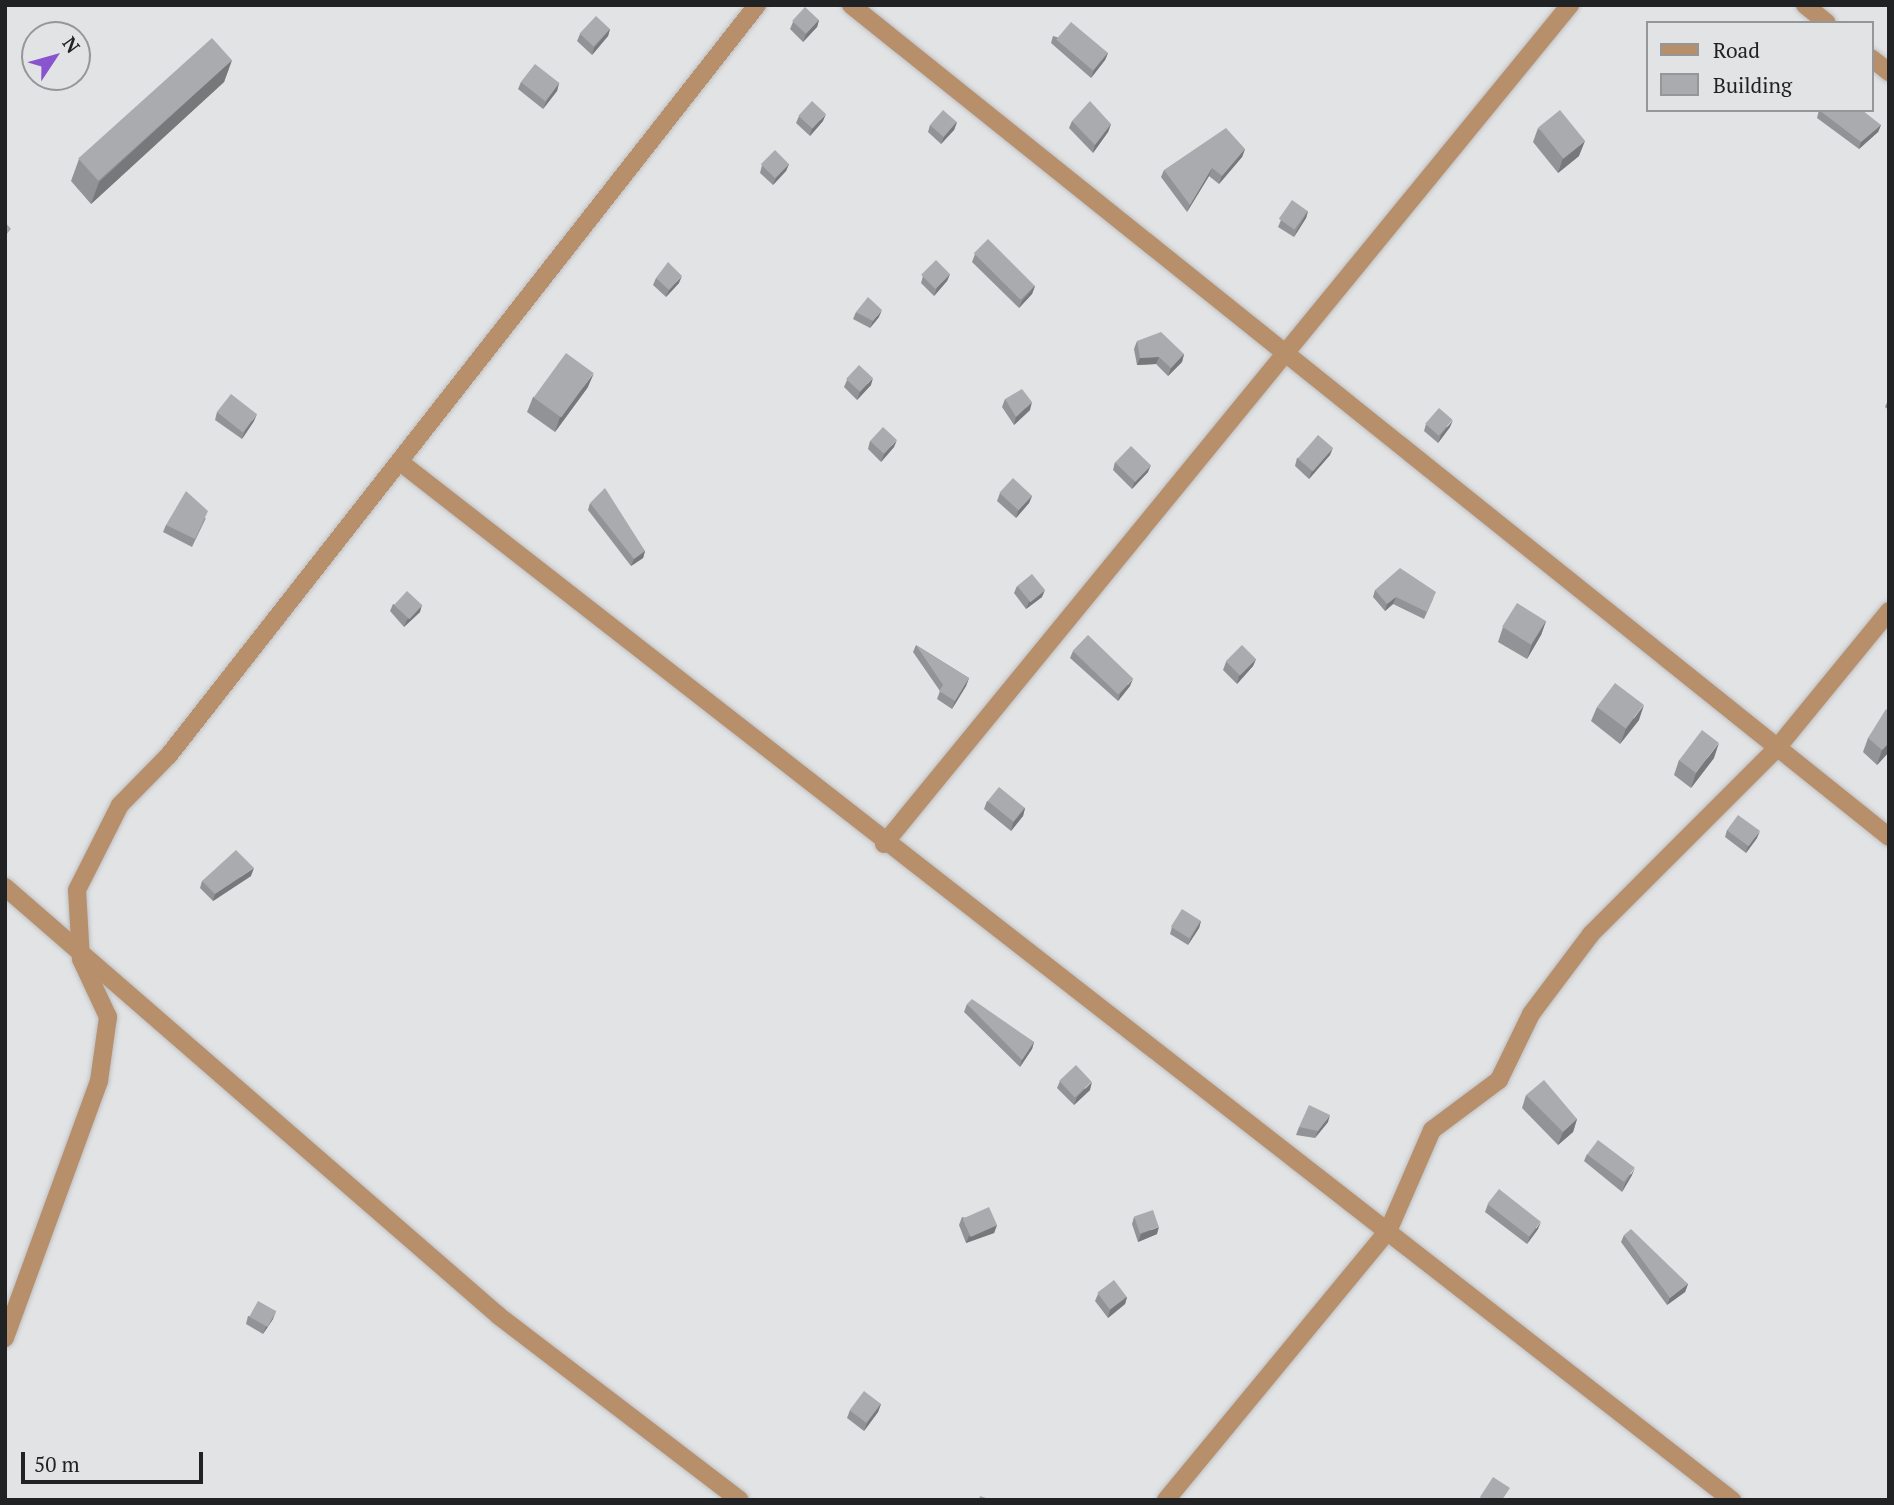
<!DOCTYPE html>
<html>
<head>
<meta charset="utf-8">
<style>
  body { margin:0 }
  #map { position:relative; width:1894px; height:1505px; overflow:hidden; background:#e2e3e5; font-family:"PT Serif",serif }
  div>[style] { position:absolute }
  .roads { filter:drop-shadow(0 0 2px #bfc0c2) drop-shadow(0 0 2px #bfc0c2) }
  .minor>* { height:18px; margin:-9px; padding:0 9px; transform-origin:9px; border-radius:9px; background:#b78f6b }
  .wall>* { inset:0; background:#929396 }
  .shaded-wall>* { inset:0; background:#77787a }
  .building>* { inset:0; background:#aaabae; transform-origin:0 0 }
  span { translate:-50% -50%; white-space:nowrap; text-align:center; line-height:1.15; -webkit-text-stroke:6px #e2e3e5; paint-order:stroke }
  .frame { position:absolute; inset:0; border:7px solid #212223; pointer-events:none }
  .legend { position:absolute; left:1646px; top:21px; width:228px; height:91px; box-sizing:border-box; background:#e2e3e5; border:2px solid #959697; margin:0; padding:9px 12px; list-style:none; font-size:21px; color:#212223 }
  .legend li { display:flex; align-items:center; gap:14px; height:35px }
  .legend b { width:35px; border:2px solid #959697 }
  .north { position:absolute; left:21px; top:21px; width:70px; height:70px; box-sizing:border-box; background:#e2e3e5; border:2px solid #959697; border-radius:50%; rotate:54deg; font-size:19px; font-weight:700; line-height:28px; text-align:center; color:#212223 }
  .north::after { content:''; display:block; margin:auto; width:24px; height:32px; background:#8855ce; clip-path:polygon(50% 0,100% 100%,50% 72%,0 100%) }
  .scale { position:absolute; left:21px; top:1452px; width:182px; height:32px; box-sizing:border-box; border:4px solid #212223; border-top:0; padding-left:9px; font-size:21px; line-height:24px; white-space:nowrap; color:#212223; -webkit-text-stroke:5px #e2e3e5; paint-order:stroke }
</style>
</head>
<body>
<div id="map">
  <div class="roads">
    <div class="minor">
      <div style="left:851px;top:5px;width:1330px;rotate:38.71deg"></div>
      <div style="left:1805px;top:5px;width:28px;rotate:39deg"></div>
      <div style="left:1871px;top:58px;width:23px;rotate:38deg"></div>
      <div style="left:400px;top:462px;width:1689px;rotate:37.93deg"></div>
      <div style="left:884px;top:844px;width:1084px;rotate:-50.73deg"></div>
      <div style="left:5px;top:887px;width:654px;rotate:40.97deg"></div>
      <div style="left:499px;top:1316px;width:303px;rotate:37.4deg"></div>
      <div style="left:5px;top:1338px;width:274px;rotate:-69.9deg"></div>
      <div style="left:99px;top:1081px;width:65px;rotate:-82deg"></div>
      <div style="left:108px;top:1017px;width:64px;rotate:-115deg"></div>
      <div style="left:81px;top:959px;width:69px;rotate:-93.3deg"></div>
      <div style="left:77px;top:890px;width:95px;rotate:-63.2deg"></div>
      <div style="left:120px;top:805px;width:70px;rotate:-45.6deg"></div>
      <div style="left:169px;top:755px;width:953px;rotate:-51.9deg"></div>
      <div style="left:1166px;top:1500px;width:351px;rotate:-50.5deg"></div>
      <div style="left:1389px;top:1229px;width:108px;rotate:-66.5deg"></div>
      <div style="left:1432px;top:1130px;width:84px;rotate:-36.7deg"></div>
      <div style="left:1499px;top:1080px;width:73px;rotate:-64.1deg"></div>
      <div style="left:1531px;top:1014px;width:100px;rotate:-53.1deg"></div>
      <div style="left:1591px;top:934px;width:263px;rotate:-45deg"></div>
      <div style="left:1777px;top:748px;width:177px;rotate:-50.7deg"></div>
    </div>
  </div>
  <div class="wall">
    <div style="clip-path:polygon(819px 20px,817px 27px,803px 42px,790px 29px,793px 22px)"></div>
    <div style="clip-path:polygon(610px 29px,608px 36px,592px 55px,577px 41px,580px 34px)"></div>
    <div style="clip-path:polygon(1053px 36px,1108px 53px,1105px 60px,1091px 78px,1051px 43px)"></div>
    <div style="clip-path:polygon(232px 60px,224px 82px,91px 204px,71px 181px,79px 159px)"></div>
    <div style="clip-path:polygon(521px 82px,559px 83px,557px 91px,543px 109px,518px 89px)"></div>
    <div style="clip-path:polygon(1819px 110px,1881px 125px,1878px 132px,1859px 149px,1817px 118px)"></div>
    <div style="clip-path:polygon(799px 116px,823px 121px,810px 136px,796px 123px)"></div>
    <div style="clip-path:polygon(1072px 121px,1111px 124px,1108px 132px,1093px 153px,1069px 128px)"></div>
    <div style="clip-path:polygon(957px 122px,954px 130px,941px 144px,928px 132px,930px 125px)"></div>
    <div style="clip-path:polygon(1538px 128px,1579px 156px,1558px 173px,1533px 142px)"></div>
    <div style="clip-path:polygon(1245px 149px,1242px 157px,1219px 184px,1209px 176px,1187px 212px,1161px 177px,1164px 170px)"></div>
    <div style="clip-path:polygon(789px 164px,786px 171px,773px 185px,760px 173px,762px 165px)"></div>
    <div style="clip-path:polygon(1308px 211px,1306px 218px,1294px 237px,1278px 227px,1281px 220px)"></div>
    <div style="clip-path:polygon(975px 254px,1035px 286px,1032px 294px,1019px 308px,972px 262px)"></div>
    <div style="clip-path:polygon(950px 274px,947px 281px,934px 296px,921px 283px,923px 276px)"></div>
    <div style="clip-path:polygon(656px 278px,679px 283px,666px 297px,653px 285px)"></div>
    <div style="clip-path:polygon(856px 312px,879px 317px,870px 328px,853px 319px)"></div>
    <div style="clip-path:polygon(1137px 341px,1184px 354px,1182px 362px,1168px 376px,1156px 364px,1137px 365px,1134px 349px)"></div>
    <div style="clip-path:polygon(847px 380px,871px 385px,857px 400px,844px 387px)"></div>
    <div style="clip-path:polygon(588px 387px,555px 432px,527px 412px,533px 397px)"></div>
    <div style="clip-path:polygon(1889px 398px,1889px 410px,1885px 407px)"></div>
    <div style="clip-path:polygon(1005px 399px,1030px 410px,1014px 425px,1002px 407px)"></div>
    <div style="clip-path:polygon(217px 412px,254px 421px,242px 439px,215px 420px)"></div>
    <div style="clip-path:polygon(1426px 424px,1450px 427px,1438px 443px,1424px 431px)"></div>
    <div style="clip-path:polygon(870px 441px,894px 447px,881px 462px,868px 449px)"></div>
    <div style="clip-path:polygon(1330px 455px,1309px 479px,1295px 466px,1297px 458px)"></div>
    <div style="clip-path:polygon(1115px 462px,1148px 472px,1132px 489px,1113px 470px)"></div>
    <div style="clip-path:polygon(1000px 493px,1032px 496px,1029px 503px,1016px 518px,997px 501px)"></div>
    <div style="clip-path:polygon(590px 503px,645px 551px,643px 558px,631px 566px,588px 510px)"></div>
    <div style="clip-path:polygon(206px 518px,192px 547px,163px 532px,166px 525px)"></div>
    <div style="clip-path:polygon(1017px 586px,1042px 597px,1026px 609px,1014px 593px)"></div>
    <div style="clip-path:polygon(1375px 590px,1433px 599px,1424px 619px,1393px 604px,1385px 611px,1373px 597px)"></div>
    <div style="clip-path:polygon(393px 604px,420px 612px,404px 627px,390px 611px)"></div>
    <div style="clip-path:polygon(1546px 621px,1541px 635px,1527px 659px,1498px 642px,1503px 627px)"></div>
    <div style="clip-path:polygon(916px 645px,969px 678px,966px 686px,952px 709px,937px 699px,940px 691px,913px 652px)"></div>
    <div style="clip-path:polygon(1073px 651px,1130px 686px,1118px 701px,1070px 658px)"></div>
    <div style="clip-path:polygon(1256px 659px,1253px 666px,1237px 684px,1223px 670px,1226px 662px)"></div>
    <div style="clip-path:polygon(1597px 707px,1639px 720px,1620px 744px,1591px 721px)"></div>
    <div style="clip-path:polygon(1889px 712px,1889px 752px,1877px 765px,1863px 752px,1868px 738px)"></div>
    <div style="clip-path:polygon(1714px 758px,1691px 788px,1674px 775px,1679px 760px)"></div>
    <div style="clip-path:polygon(987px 801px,1025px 808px,1023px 816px,1011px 831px,984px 809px)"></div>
    <div style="clip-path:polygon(1727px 830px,1757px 838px,1746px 853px,1725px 837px)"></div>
    <div style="clip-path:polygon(251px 876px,213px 901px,200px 888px,202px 881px)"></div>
    <div style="clip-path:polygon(1201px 921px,1199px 928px,1188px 945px,1170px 934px,1172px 927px)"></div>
    <div style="clip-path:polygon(967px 1004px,1034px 1042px,1032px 1049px,1020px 1067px,964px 1012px)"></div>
    <div style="clip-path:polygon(1060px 1081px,1090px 1090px,1074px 1105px,1057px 1088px)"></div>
    <div style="clip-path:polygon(1526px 1095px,1577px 1119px,1573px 1132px,1558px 1145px,1522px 1108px)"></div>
    <div style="clip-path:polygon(1328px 1122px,1315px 1138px,1296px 1135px,1299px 1127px)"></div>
    <div style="clip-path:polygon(1587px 1154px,1632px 1175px,1622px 1192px,1584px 1161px)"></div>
    <div style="clip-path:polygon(1488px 1204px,1538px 1229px,1527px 1244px,1485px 1212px)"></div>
    <div style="clip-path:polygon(962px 1217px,997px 1225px,994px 1233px,966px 1243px,959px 1225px)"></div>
    <div style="clip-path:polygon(1134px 1217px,1157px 1234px,1138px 1242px,1132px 1224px)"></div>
    <div style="clip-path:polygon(1624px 1235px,1688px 1284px,1685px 1292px,1667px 1305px,1621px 1242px)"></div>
    <div style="clip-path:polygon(1098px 1294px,1127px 1297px,1125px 1304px,1108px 1318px,1095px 1301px)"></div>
    <div style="clip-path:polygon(248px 1316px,273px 1319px,263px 1334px,246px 1324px)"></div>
    <div style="clip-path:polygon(881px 1404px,878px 1412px,864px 1431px,847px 1418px,850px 1410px)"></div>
  </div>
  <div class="shaded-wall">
    <div style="clip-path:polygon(819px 20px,817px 27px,803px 42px,806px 34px)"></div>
    <div style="clip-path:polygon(610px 29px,608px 36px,592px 55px,594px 48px)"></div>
    <div style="clip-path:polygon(1108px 53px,1105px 60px,1091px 78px,1094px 70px)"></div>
    <div style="clip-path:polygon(232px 60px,224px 82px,91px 204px,99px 182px)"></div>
    <div style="clip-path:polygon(559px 83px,557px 91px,543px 109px,546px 102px)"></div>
    <div style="clip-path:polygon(826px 114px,823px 121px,810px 136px,812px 129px)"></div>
    <div style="clip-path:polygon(957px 122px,954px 130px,941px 144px,944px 137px)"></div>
    <div style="clip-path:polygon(1111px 124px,1108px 132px,1093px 153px,1095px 145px)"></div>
    <div style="clip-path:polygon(1881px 125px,1878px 132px,1859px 149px,1861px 142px)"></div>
    <div style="clip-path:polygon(1585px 141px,1579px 156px,1558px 173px,1563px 158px)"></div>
    <div style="clip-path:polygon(1245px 149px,1242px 157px,1219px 184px,1222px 176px)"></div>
    <div style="clip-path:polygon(789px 164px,786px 171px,773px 185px,776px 178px)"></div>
    <div style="clip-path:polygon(1212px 168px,1209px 176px,1187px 212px,1190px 205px)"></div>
    <div style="clip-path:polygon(1308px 211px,1306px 218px,1294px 237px,1297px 230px)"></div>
    <div style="clip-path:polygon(950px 274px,947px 281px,934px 296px,937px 288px)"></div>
    <div style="clip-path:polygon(682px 276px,679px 283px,666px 297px,669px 290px)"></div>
    <div style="clip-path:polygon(1035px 286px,1032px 294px,1019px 308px,1022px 301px)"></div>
    <div style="clip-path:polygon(882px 310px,879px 317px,870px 328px,873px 321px)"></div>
    <div style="clip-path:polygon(1184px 354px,1182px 362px,1168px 376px,1171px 368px)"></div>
    <div style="clip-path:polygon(1159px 357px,1156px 364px,1137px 365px,1140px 358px)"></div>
    <div style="clip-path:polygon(594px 373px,588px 387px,555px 432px,560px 417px)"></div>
    <div style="clip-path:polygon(873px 378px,871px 385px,857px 400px,860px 392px)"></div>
    <div style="clip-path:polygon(1032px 402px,1030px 410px,1014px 425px,1016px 417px)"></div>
    <div style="clip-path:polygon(257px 414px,254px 421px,242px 439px,245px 431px)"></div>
    <div style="clip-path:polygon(1453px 420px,1450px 427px,1438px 443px,1441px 435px)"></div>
    <div style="clip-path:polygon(897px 440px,894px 447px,881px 462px,884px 454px)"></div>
    <div style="clip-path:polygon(1333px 448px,1330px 455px,1309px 479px,1312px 471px)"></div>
    <div style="clip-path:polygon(1151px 465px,1148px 472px,1132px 489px,1135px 481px)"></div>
    <div style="clip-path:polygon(1032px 496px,1029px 503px,1016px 518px,1018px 511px)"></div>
    <div style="clip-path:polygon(645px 551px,643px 558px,631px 566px,634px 559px)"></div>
    <div style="clip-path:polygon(1045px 590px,1042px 597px,1026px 609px,1029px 602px)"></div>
    <div style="clip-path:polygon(1396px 597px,1393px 604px,1385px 611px,1387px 604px)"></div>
    <div style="clip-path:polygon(422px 605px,420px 612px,404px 627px,407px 620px)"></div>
    <div style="clip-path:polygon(1546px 621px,1541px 635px,1527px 659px,1532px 644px)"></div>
    <div style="clip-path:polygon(1256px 659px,1253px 666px,1237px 684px,1239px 676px)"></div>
    <div style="clip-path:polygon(969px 678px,966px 686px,952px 709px,955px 701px)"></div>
    <div style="clip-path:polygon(1133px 679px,1130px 686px,1118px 701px,1120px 694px)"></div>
    <div style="clip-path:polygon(1644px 705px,1639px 720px,1620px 744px,1626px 729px)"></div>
    <div style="clip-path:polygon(1719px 743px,1714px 758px,1691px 788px,1696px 773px)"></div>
    <div style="clip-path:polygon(1889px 743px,1889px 752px,1877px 765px,1882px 750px)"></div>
    <div style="clip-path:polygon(1025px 808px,1023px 816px,1011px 831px,1013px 823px)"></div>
    <div style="clip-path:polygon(1760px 831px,1757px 838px,1746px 853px,1748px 846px)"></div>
    <div style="clip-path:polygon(254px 868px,251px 876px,213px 901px,215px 894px)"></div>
    <div style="clip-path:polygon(1201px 921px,1199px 928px,1188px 945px,1191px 938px)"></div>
    <div style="clip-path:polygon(1034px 1042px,1032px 1049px,1020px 1067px,1022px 1060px)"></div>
    <div style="clip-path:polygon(1092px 1082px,1090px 1090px,1074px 1105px,1077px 1097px)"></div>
    <div style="clip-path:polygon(1330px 1115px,1328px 1122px,1315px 1138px,1318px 1131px)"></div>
    <div style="clip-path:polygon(1577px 1119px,1573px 1132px,1558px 1145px,1563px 1132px)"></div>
    <div style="clip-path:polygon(1635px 1168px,1632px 1175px,1622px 1192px,1625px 1184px)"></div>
    <div style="clip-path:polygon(1541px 1222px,1538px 1229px,1527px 1244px,1530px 1237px)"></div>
    <div style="clip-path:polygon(997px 1225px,994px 1233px,966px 1243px,969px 1236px)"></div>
    <div style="clip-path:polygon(1159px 1227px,1157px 1234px,1138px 1242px,1141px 1234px)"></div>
    <div style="clip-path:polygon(1688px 1284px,1685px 1292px,1667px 1305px,1670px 1298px)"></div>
    <div style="clip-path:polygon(1127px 1297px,1125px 1304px,1108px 1318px,1110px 1310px)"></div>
    <div style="clip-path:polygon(276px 1311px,273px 1319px,263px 1334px,266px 1327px)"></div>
    <div style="clip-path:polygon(881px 1404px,878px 1412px,864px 1431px,867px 1423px)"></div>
  </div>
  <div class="building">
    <div style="left:805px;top:7px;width:19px;height:19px;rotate:43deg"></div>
    <div style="left:596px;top:16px;width:19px;height:24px;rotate:43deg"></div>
    <div style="left:1071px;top:22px;width:48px;height:23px;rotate:40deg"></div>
    <div style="left:212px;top:38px;width:30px;height:180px;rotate:48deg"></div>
    <div style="left:535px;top:64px;width:31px;height:23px;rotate:38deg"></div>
    <div style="left:812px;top:101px;width:19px;height:20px;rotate:43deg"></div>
    <div style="clip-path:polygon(1090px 101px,1111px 124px,1095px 145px,1072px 121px)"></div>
    <div style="left:943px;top:110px;width:18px;height:20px;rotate:41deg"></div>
    <div style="left:1560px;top:110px;width:40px;height:28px;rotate:51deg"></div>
    <div style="clip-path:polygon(1819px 110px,1862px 110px,1881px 125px,1861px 142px)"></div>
    <div style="clip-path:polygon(1226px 128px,1245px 149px,1222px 176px,1212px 168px,1190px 205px,1164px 170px)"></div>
    <div style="left:775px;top:150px;width:20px;height:20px;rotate:45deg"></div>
    <div style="left:1292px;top:200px;width:19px;height:23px;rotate:35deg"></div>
    <div style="clip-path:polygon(5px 222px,11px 229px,5px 236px)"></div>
    <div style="left:988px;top:239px;width:66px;height:20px;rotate:45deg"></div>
    <div style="left:936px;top:260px;width:20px;height:21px;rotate:45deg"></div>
    <div style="clip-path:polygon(668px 262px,682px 276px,669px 290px,656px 278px)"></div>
    <div style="clip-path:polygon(868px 297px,882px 310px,873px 321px,856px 312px)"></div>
    <div style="clip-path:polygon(1161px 332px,1184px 354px,1171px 368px,1159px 357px,1140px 358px,1137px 341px)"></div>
    <div style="left:566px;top:353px;width:34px;height:55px;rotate:36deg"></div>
    <div style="left:859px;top:365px;width:19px;height:19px;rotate:43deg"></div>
    <div style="clip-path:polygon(1022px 389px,1032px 402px,1016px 417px,1005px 399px)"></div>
    <div style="left:231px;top:394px;width:33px;height:23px;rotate:38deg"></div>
    <div style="left:1439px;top:408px;width:18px;height:21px;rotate:41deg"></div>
    <div style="left:883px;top:427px;width:19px;height:19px;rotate:43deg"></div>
    <div style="left:1318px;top:435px;width:20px;height:31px;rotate:41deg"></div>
    <div style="left:1131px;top:446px;width:28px;height:23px;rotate:44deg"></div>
    <div style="left:1013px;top:478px;width:26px;height:20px;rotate:43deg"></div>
    <div style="clip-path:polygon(605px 488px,645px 551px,634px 559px,590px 503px)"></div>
    <div style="clip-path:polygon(186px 491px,208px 511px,195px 539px,166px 525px)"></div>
    <div style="clip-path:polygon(1400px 568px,1436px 592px,1427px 612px,1396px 597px,1387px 604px,1375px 590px)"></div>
    <div style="left:1032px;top:574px;width:21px;height:19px;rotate:51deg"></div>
    <div style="left:407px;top:591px;width:21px;height:19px;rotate:43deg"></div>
    <div style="left:1517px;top:603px;width:34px;height:28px;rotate:32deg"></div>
    <div style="left:1088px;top:635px;width:63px;height:22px;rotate:44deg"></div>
    <div style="clip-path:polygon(916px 645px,969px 678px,955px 701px,939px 691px,943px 685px)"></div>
    <div style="left:1242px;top:645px;width:20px;height:23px;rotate:45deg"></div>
    <div style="left:1615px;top:683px;width:36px;height:30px;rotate:37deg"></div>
    <div style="clip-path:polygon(1886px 709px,1889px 712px,1889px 743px,1882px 750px,1868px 738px)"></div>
    <div style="left:1702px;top:730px;width:21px;height:38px;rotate:37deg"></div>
    <div style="left:999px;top:787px;width:33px;height:18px;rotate:39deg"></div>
    <div style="left:1738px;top:815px;width:27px;height:19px;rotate:36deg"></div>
    <div style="clip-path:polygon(236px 850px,254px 868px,215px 894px,202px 881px)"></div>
    <div style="left:1182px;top:909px;width:22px;height:21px;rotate:32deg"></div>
    <div style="clip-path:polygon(972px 999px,1034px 1042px,1022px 1060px,967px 1004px)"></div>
    <div style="left:1076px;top:1065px;width:23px;height:23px;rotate:47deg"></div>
    <div style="clip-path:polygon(1544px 1080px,1577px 1119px,1563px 1132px,1526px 1095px)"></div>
    <div style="clip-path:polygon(1309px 1105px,1330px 1115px,1318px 1131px,1299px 1127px)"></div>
    <div style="left:1598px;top:1140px;width:46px;height:18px;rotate:37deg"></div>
    <div style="left:1499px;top:1189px;width:53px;height:19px;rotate:38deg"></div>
    <div style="left:989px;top:1207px;width:20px;height:29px;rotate:66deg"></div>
    <div style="left:1153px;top:1210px;width:18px;height:20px;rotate:71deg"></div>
    <div style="clip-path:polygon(1631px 1229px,1688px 1284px,1670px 1298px,1624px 1235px)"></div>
    <div style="left:1114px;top:1280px;width:21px;height:21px;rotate:53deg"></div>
    <div style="left:258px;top:1301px;width:21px;height:18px;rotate:29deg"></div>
    <div style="left:864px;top:1391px;width:21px;height:24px;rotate:37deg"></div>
    <div style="clip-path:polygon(1493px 1477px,1510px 1488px,1502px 1500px,1483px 1500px,1480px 1497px)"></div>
    <div style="clip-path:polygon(980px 1496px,992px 1500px,979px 1500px)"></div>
  </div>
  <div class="frame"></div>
  <ul class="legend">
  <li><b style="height:9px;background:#b78f6b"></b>Road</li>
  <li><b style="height:19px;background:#aaabae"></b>Building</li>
  </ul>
  <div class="north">N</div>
  <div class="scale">50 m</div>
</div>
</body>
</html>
